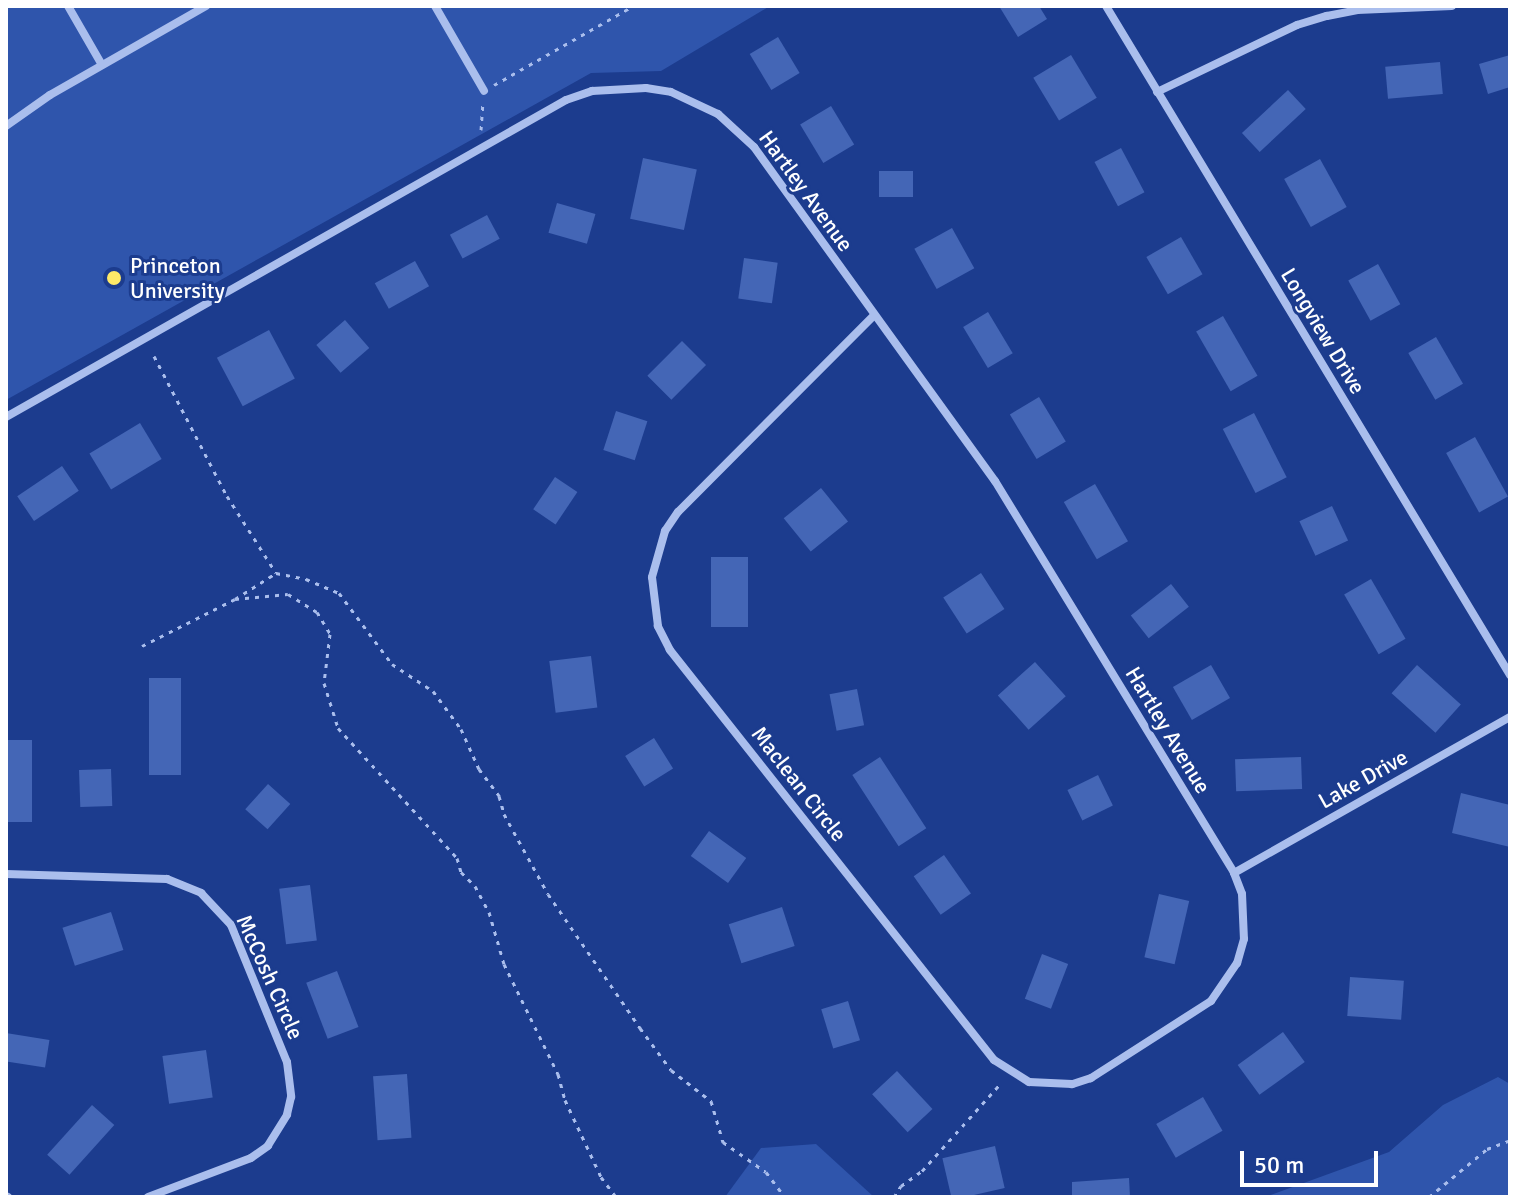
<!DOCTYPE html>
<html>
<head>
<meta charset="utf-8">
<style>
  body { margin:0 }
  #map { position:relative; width:1516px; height:1203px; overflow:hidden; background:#1c3c8e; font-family:Signika,sans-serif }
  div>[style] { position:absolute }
  .green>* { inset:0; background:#2f55ac }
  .building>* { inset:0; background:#4466b6; transform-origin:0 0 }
  .path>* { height:3px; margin-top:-1.5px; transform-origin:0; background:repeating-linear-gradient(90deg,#aabeed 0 4px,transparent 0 10px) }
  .street>* { height:8px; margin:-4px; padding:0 4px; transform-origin:4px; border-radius:4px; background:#aabeed }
  .dots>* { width:22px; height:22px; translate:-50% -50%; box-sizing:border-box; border:4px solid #1c3c8e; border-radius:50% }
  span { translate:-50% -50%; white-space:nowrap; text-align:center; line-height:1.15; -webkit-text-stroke:6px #1c3c8e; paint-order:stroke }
  .street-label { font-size:22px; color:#fff }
  .poi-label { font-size:22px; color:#fff }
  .left { translate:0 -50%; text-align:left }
  .frame { position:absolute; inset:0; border:8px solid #fff; pointer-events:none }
  .scale { position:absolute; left:1240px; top:1151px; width:138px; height:36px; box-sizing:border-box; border:4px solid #fff; border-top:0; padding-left:10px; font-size:24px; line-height:28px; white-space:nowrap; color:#fff; -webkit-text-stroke:6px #1c3c8e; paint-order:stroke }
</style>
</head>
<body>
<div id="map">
  <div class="green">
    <div style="clip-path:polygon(6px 6px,770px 6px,661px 71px,591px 73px,6px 400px)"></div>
    <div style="clip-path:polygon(1498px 1077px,1510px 1084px,1510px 1197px,1265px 1197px,1389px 1152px,1443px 1105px)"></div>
    <div style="clip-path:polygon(816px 1144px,874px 1197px,725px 1197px,761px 1148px)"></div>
  </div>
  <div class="building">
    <div style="clip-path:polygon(999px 6px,1039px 6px,1047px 19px,1018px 37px)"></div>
    <div style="left:778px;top:37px;width:42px;height:33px;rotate:59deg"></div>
    <div style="left:1071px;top:55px;width:50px;height:44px;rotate:59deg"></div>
    <div style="clip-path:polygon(1510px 55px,1510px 87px,1488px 94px,1479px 64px)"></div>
    <div style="left:1440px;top:62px;width:32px;height:55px;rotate:85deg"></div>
    <div style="left:1288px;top:90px;width:26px;height:63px;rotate:47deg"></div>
    <div style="left:831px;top:106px;width:45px;height:36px;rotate:59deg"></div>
    <div style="left:1121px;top:148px;width:50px;height:30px;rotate:62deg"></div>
    <div style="left:643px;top:158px;width:55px;height:62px;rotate:12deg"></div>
    <div style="left:1320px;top:159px;width:55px;height:41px;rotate:61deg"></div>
    <div style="left:879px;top:171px;width:34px;height:26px"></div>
    <div style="left:557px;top:203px;width:40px;height:31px;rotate:16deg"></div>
    <div style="left:487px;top:215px;width:27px;height:42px;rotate:62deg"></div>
    <div style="left:952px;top:228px;width:46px;height:43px;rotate:61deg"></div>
    <div style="left:1181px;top:237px;width:43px;height:40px;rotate:60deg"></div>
    <div style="left:744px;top:258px;width:34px;height:41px;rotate:8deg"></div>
    <div style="left:415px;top:261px;width:29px;height:46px;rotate:61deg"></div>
    <div style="left:1378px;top:264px;width:46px;height:34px;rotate:61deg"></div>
    <div style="left:988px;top:312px;width:48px;height:29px;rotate:59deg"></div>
    <div style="left:1223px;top:316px;width:69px;height:31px;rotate:60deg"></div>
    <div style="left:345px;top:320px;width:37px;height:38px;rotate:49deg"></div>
    <div style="left:269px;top:330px;width:55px;height:59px;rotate:62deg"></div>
    <div style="left:1436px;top:337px;width:54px;height:32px;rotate:60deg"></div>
    <div style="left:682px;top:341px;width:34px;height:49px;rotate:45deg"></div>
    <div style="left:1039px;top:397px;width:52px;height:34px;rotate:59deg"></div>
    <div style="left:616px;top:411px;width:33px;height:41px;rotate:18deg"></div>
    <div style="left:1254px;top:413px;width:72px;height:35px;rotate:63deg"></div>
    <div style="left:140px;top:423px;width:42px;height:59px;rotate:59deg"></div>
    <div style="left:1475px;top:437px;width:68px;height:33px;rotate:61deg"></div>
    <div style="left:62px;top:466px;width:30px;height:54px;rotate:56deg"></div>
    <div style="left:555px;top:477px;width:27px;height:39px;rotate:34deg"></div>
    <div style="left:1095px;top:484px;width:66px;height:36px;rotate:60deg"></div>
    <div style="left:821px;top:488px;width:43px;height:48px;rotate:51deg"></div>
    <div style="left:1332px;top:506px;width:38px;height:36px;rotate:65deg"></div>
    <div style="left:711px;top:557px;width:37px;height:70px"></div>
    <div style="left:981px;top:573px;width:43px;height:45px;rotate:57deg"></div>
    <div style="left:1371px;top:579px;width:69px;height:31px;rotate:60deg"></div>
    <div style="left:1171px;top:584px;width:29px;height:51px;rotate:52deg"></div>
    <div style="left:591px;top:656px;width:52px;height:42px;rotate:83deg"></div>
    <div style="left:1035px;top:662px;width:46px;height:50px;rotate:48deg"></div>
    <div style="left:1211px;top:665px;width:38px;height:44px;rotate:60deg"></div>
    <div style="left:1417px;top:665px;width:59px;height:38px;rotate:42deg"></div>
    <div style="left:149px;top:678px;width:32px;height:97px"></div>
    <div style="left:857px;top:689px;width:37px;height:28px;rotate:79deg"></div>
    <div style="left:654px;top:738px;width:36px;height:34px;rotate:58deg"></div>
    <div style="left:6px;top:740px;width:26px;height:82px"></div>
    <div style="left:880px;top:757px;width:85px;height:33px;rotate:57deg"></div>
    <div style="left:1301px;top:757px;width:32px;height:66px;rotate:88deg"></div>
    <div style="left:111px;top:769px;width:37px;height:32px;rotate:88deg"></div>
    <div style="left:1098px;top:775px;width:34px;height:34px;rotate:64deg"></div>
    <div style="left:268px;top:784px;width:30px;height:34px;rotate:42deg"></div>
    <div style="clip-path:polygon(1461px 793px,1510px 805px,1510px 847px,1452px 833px)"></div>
    <div style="left:709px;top:831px;width:46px;height:31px;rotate:36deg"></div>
    <div style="left:944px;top:855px;width:47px;height:37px;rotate:55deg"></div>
    <div style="left:310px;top:885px;width:56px;height:31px;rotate:83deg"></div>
    <div style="left:1159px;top:894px;width:31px;height:65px;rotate:13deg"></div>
    <div style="left:782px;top:907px;width:41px;height:56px;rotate:72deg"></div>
    <div style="left:111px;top:912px;width:40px;height:51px;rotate:72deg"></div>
    <div style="left:1042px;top:954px;width:28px;height:48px;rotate:21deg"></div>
    <div style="left:337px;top:971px;width:60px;height:33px;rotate:69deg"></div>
    <div style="left:1350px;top:977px;width:54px;height:39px;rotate:4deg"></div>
    <div style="left:848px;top:1001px;width:41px;height:28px;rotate:73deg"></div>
    <div style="left:1283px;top:1032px;width:37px;height:56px;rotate:54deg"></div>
    <div style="left:6px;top:1033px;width:44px;height:28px;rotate:9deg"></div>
    <div style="left:206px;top:1050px;width:48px;height:44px;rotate:82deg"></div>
    <div style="left:897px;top:1071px;width:52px;height:34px;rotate:47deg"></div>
    <div style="left:407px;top:1074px;width:64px;height:34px;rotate:86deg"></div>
    <div style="left:1203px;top:1097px;width:39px;height:54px;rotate:60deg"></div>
    <div style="left:92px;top:1105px;width:30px;height:67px;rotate:42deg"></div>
    <div style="left:995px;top:1146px;width:43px;height:54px;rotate:77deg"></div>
    <div style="clip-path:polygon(1129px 1178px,1130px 1197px,1072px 1197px,1072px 1182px)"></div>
  </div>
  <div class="path">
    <div style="left:494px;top:85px;width:160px;rotate:-29.6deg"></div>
    <div style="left:481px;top:130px;width:27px;rotate:-86deg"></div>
    <div style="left:154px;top:356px;width:158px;rotate:62.5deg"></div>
    <div style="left:227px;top:496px;width:91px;rotate:57.5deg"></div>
    <div style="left:276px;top:573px;width:31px;rotate:11deg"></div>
    <div style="left:306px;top:579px;width:36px;rotate:23deg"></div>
    <div style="left:339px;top:593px;width:89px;rotate:53.3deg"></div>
    <div style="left:392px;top:664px;width:49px;rotate:33.4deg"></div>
    <div style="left:433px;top:691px;width:47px;rotate:53.6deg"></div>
    <div style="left:461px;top:729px;width:44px;rotate:65.8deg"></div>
    <div style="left:479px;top:769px;width:34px;rotate:53deg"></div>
    <div style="left:499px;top:796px;width:19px;rotate:74deg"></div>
    <div style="left:504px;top:814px;width:91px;rotate:61.2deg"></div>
    <div style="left:548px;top:894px;width:163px;rotate:55.5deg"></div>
    <div style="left:640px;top:1028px;width:52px;rotate:53.6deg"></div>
    <div style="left:671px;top:1070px;width:51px;rotate:37.8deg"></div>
    <div style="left:711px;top:1101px;width:43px;rotate:73.7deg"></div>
    <div style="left:723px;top:1142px;width:52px;rotate:34.9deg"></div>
    <div style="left:766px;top:1172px;width:31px;rotate:53deg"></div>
    <div style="left:235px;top:599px;width:53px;rotate:-5.4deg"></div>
    <div style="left:288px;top:594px;width:34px;rotate:32deg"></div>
    <div style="left:317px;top:612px;width:26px;rotate:59deg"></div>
    <div style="left:330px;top:634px;width:49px;rotate:97deg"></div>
    <div style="left:324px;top:683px;width:47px;rotate:72.7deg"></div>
    <div style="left:338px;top:728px;width:176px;rotate:47.5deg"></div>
    <div style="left:457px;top:858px;width:15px;rotate:74deg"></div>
    <div style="left:461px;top:872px;width:20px;rotate:45deg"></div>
    <div style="left:475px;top:886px;width:30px;rotate:62deg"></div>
    <div style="left:489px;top:912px;width:54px;rotate:73.9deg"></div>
    <div style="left:504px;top:964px;width:123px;rotate:63.9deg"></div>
    <div style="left:558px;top:1074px;width:27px;rotate:75deg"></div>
    <div style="left:565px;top:1100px;width:85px;rotate:64.9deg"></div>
    <div style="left:601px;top:1177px;width:25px;rotate:53deg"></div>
    <div style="left:142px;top:646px;width:104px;rotate:-26.8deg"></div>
    <div style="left:235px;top:599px;width:49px;rotate:-32.4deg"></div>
    <div style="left:894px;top:1197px;width:13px;rotate:-58deg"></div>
    <div style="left:901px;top:1186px;width:26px;rotate:-36deg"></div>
    <div style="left:922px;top:1171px;width:118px;rotate:-48.1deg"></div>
    <div style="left:1429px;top:1197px;width:75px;rotate:-39.6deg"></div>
    <div style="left:1487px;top:1149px;width:25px;rotate:-21deg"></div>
  </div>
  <div class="street">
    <div style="left:68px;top:6px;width:68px;rotate:60deg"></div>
    <div style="left:435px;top:6px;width:98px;rotate:60deg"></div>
    <div style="left:1106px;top:6px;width:782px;rotate:58.87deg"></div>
    <div style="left:1157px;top:92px;width:155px;rotate:-25.6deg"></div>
    <div style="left:1297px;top:25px;width:31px;rotate:-17deg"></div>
    <div style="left:1327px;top:16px;width:31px;rotate:-11deg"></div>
    <div style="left:1357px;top:10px;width:95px;rotate:-2.4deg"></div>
    <div style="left:6px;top:126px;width:54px;rotate:-35.2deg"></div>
    <div style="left:50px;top:95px;width:180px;rotate:-29.7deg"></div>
    <div style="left:6px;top:417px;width:643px;rotate:-29.51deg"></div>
    <div style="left:566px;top:100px;width:28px;rotate:-19deg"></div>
    <div style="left:592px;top:91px;width:54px;rotate:-3.2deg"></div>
    <div style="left:646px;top:88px;width:25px;rotate:9deg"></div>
    <div style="left:671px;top:92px;width:52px;rotate:25.1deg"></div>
    <div style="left:718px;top:114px;width:49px;rotate:42.5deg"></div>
    <div style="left:754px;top:147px;width:412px;rotate:54.2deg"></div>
    <div style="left:995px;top:481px;width:459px;rotate:58.6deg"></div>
    <div style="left:1234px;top:873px;width:22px;rotate:69deg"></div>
    <div style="left:1242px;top:894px;width:45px;rotate:87.5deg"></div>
    <div style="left:1244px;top:939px;width:25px;rotate:106deg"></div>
    <div style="left:1237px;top:963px;width:46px;rotate:124.4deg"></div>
    <div style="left:1211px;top:1001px;width:143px;rotate:147.3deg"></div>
    <div style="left:1091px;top:1078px;width:20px;rotate:162deg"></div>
    <div style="left:1072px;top:1084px;width:43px;rotate:-177.3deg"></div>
    <div style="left:1029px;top:1082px;width:41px;rotate:-147.8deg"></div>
    <div style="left:994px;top:1060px;width:523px;rotate:-128.32deg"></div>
    <div style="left:670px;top:650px;width:27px;rotate:-117deg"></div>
    <div style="left:658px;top:626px;width:49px;rotate:-97deg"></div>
    <div style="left:652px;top:577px;width:48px;rotate:-74.2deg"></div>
    <div style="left:665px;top:531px;width:23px;rotate:-56deg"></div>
    <div style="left:678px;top:512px;width:278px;rotate:-45.1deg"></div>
    <div style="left:1234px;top:873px;width:317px;rotate:-29.5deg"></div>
    <div style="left:6px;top:874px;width:161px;rotate:1.8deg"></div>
    <div style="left:167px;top:879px;width:37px;rotate:22deg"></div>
    <div style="left:201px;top:893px;width:44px;rotate:46.8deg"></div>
    <div style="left:231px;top:925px;width:148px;rotate:67.8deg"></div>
    <div style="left:287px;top:1062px;width:35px;rotate:83deg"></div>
    <div style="left:291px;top:1097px;width:18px;rotate:103deg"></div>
    <div style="left:287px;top:1115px;width:36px;rotate:122deg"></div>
    <div style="left:268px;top:1146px;width:21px;rotate:145deg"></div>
    <div style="left:251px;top:1158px;width:110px;rotate:159.3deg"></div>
    <div style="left:6px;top:1196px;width:2px;rotate:27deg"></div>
  </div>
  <div class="dots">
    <div style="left:114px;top:278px;background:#fde968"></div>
  </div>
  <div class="street-label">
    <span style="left:806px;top:191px;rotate:54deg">Hartley Avenue</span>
    <span style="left:1323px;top:331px;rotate:59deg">Longview Drive</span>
    <span style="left:1168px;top:730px;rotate:59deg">Hartley Avenue</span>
    <span style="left:1363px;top:779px;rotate:-29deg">Lake Drive</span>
    <span style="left:799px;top:784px;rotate:52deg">Maclean Circle</span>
    <span style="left:270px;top:977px;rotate:66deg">McCosh Circle</span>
  </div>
  <div class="poi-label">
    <span class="left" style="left:130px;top:278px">Princeton<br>University</span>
  </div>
  <div class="frame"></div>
  <div class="scale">50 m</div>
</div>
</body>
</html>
